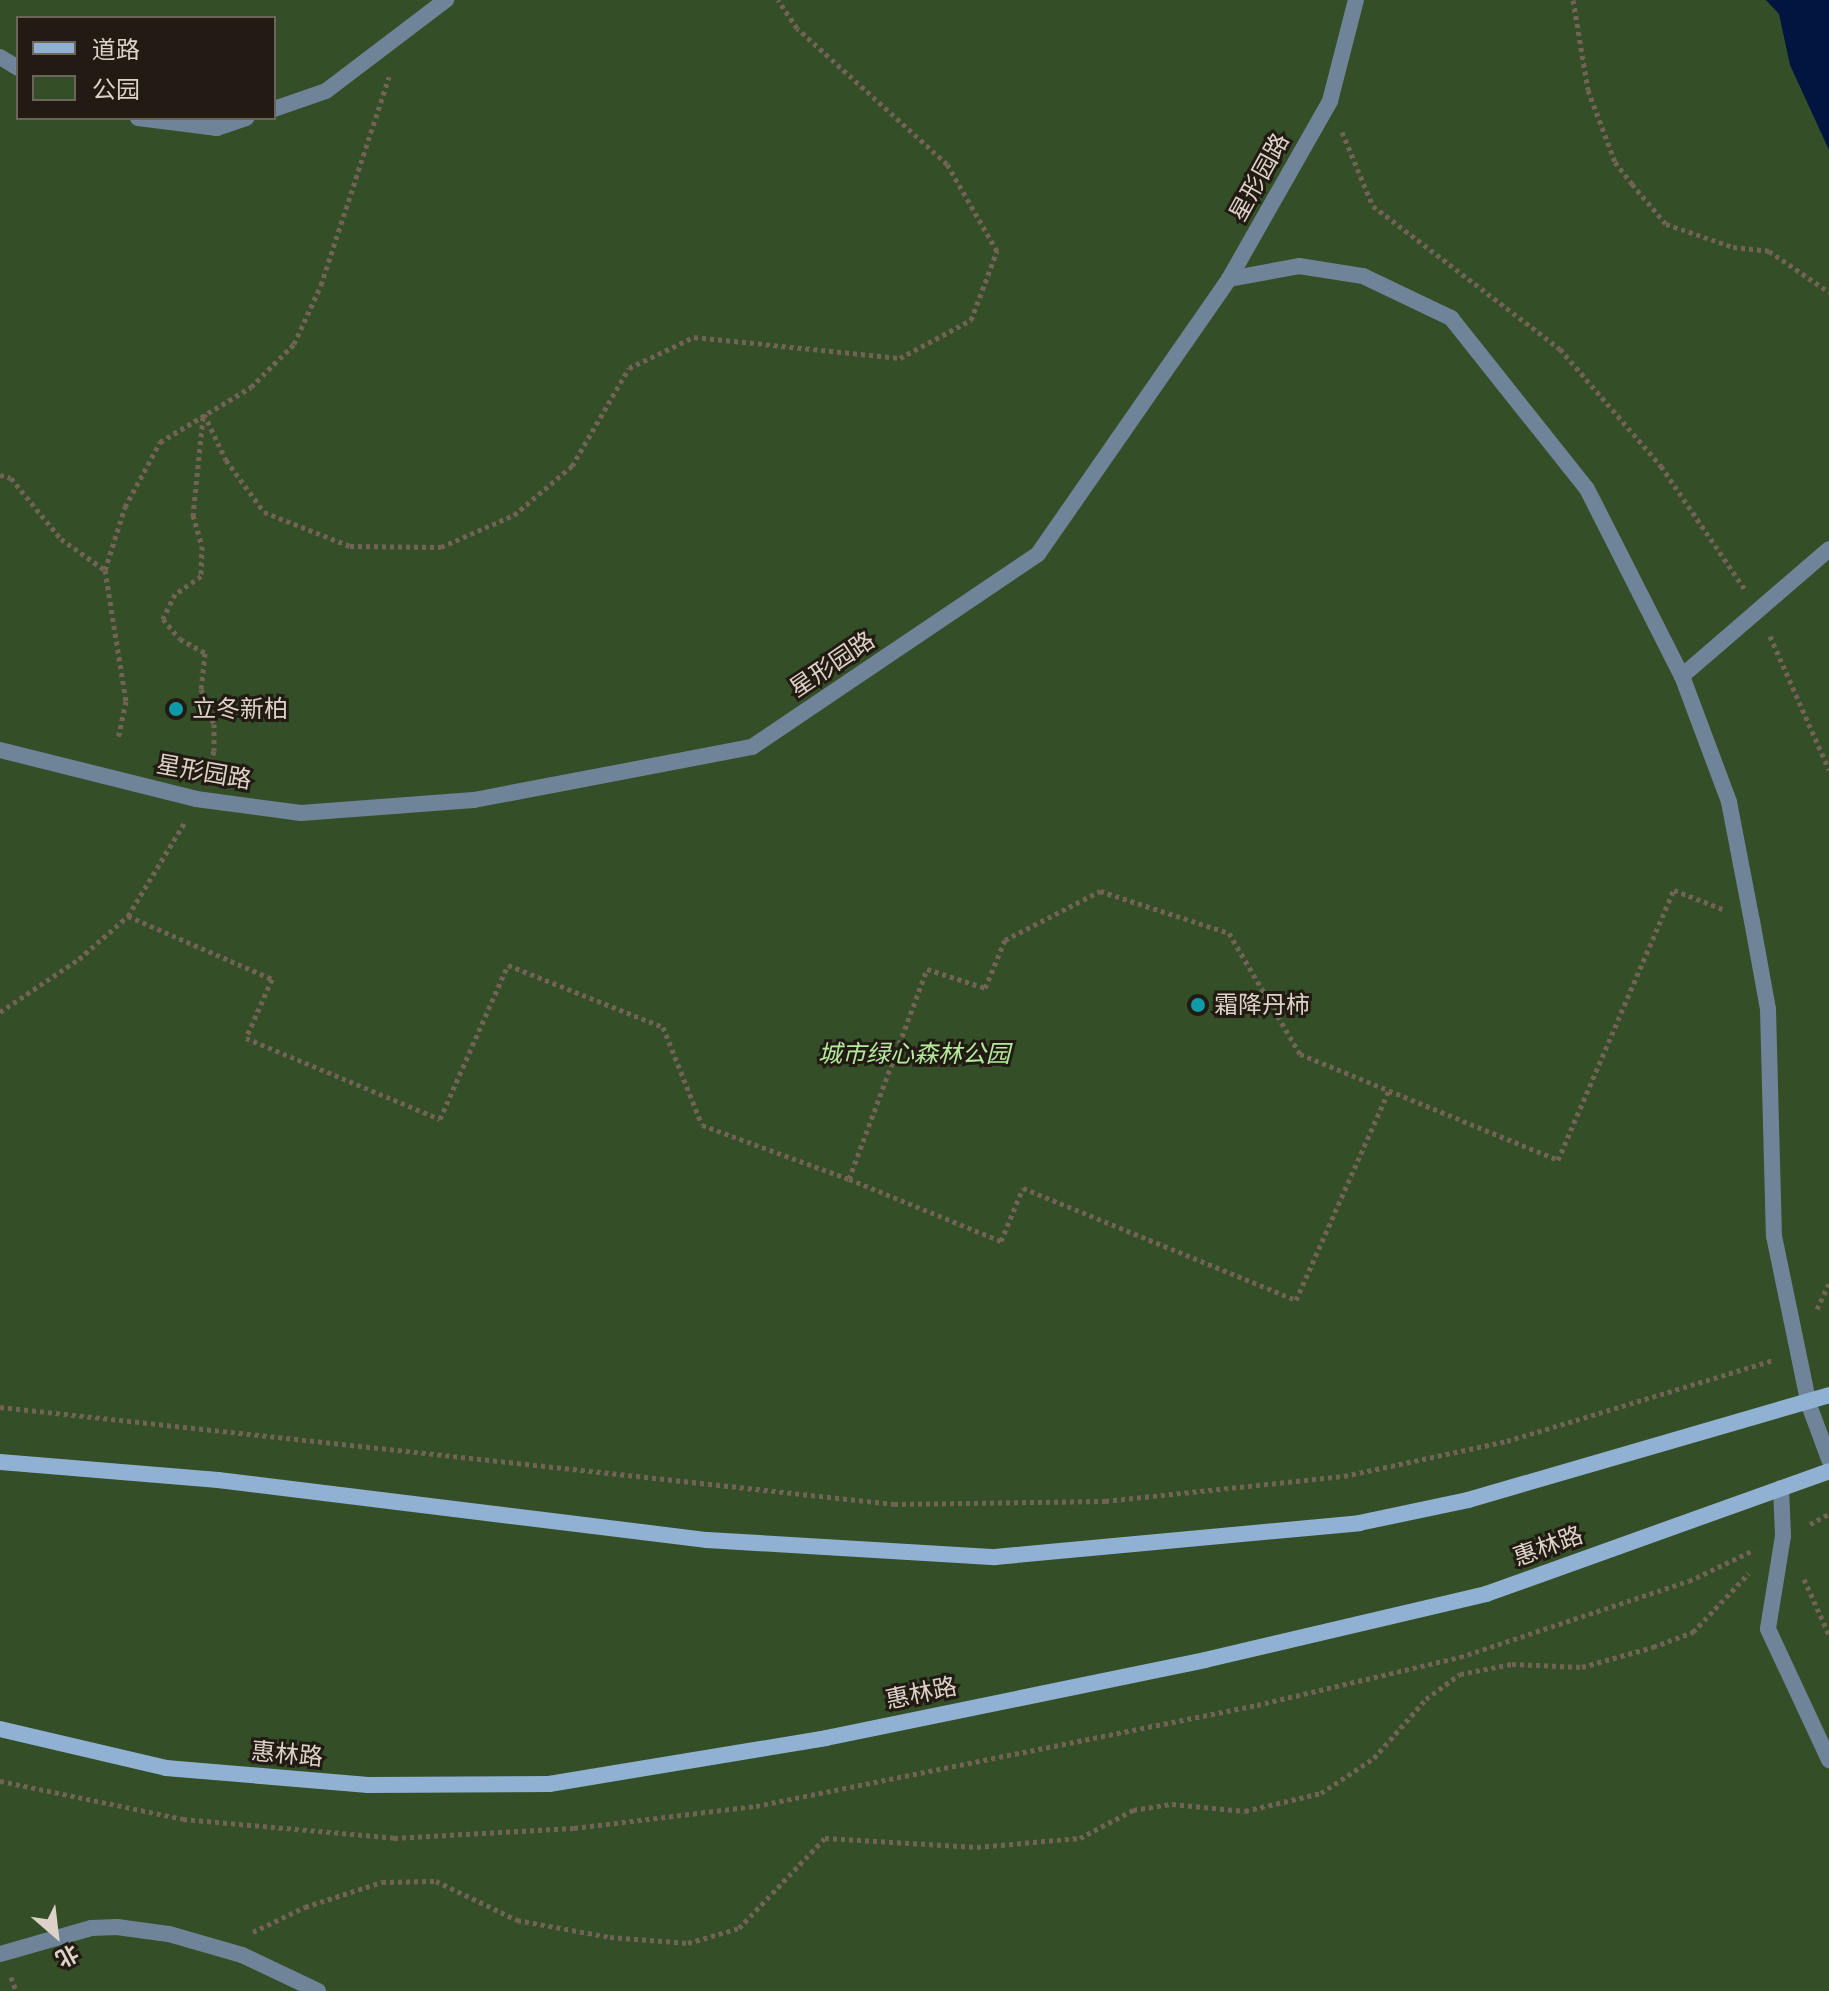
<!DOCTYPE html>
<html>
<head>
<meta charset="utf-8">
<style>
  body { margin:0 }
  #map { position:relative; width:1829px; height:1991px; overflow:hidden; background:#423121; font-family:"Source Serif 4","Noto Sans SC",serif }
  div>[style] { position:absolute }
  .green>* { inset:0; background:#344f28 }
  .water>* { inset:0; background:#021541 }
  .path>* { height:5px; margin-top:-2.5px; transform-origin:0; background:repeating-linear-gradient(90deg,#726354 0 4px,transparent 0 8px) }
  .service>* { height:16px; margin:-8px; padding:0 8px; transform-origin:8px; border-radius:8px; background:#708499 }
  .minor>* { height:16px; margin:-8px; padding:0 8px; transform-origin:8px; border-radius:8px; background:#708499 }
  .secondary>* { height:16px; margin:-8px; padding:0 8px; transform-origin:8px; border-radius:8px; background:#91b1d2 }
  .dots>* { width:22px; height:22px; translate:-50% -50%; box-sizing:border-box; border:4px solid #221b13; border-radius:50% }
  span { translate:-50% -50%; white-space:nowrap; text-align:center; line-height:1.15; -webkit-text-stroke:6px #221b13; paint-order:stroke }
  .street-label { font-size:24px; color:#ddd2c8 }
  .poi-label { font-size:24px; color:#ddd2c8 }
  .left { translate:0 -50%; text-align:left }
  .park-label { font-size:24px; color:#b4ea9c; font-style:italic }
  .legend { position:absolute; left:16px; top:16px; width:260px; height:104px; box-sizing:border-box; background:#221b13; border:2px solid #6d645b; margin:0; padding:10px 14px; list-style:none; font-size:24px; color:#ddd2c8 }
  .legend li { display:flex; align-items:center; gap:16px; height:40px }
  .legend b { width:40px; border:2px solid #6d645b }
  .north { position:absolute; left:16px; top:1895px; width:80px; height:80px; -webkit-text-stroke:6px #221b13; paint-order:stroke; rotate:152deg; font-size:22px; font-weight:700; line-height:32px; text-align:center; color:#ddd2c8 }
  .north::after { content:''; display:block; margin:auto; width:28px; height:36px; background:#ddd2c8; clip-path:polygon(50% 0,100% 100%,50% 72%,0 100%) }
</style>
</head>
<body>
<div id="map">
  <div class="green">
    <div style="clip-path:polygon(evenodd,0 0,1829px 0,1829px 1991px,0 1991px,0 0,18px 18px,274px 18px,274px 118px,18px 118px,18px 18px)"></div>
  </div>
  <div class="water">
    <div style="clip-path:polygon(1766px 0,1829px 0,1829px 150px,1790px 65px,1779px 14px)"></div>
  </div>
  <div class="path">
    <div style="left:1573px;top:0;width:91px;rotate:80.5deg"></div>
    <div style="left:1588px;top:90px;width:77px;rotate:69.4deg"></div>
    <div style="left:1615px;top:162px;width:28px;rotate:52deg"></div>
    <div style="left:1632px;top:184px;width:52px;rotate:49.6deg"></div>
    <div style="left:1666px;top:224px;width:71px;rotate:18.9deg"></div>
    <div style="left:1733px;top:247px;width:36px;rotate:6deg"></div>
    <div style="left:1769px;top:251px;width:73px;rotate:34.3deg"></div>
    <div style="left:1342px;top:132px;width:80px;rotate:67.3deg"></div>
    <div style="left:1373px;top:206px;width:235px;rotate:37.4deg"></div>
    <div style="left:1560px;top:349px;width:155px;rotate:49.2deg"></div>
    <div style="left:1661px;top:466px;width:148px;rotate:55.8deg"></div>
    <div style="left:204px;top:414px;width:51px;rotate:64.4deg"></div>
    <div style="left:226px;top:460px;width:64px;rotate:53.8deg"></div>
    <div style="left:264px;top:512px;width:92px;rotate:21.6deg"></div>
    <div style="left:350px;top:546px;width:91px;rotate:0.6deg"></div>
    <div style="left:441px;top:547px;width:80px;rotate:-23.7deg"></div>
    <div style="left:514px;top:515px;width:76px;rotate:-40.2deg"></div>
    <div style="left:572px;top:466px;width:113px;rotate:-59.8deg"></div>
    <div style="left:629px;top:368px;width:72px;rotate:-25.5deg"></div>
    <div style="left:694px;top:337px;width:207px;rotate:5.8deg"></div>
    <div style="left:900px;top:358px;width:81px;rotate:-28.2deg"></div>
    <div style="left:971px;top:320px;width:74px;rotate:-69.4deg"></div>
    <div style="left:997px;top:251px;width:100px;rotate:-119.9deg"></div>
    <div style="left:947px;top:164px;width:202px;rotate:-137.8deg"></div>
    <div style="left:797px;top:28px;width:34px;rotate:-124deg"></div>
    <div style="left:203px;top:417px;width:99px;rotate:95.8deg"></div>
    <div style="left:193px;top:515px;width:32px;rotate:74deg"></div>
    <div style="left:202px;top:546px;width:30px;rotate:92deg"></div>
    <div style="left:201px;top:576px;width:32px;rotate:145deg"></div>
    <div style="left:175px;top:594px;width:28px;rotate:116deg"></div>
    <div style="left:163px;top:619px;width:26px;rotate:50deg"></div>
    <div style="left:180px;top:639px;width:29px;rotate:29deg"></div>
    <div style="left:205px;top:653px;width:36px;rotate:96deg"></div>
    <div style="left:201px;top:689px;width:37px;rotate:70deg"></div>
    <div style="left:214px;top:724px;width:27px;rotate:90deg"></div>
    <div style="left:214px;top:751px;width:27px;rotate:110deg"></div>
    <div style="left:0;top:475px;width:11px;rotate:15deg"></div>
    <div style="left:11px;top:478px;width:79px;rotate:50.7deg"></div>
    <div style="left:61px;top:539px;width:54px;rotate:35.2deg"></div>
    <div style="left:105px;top:570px;width:66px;rotate:-72.4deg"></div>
    <div style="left:125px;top:507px;width:74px;rotate:-61.7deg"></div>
    <div style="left:160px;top:442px;width:106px;rotate:-31.1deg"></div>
    <div style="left:251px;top:387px;width:61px;rotate:-45deg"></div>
    <div style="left:294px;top:344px;width:65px;rotate:-65.4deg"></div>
    <div style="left:321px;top:285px;width:219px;rotate:-71.9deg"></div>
    <div style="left:105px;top:570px;width:133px;rotate:80.9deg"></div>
    <div style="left:126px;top:701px;width:38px;rotate:102deg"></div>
    <div style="left:1770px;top:636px;width:146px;rotate:66.2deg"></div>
    <div style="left:128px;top:916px;width:157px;rotate:23.6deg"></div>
    <div style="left:272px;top:979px;width:64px;rotate:113.8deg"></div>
    <div style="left:246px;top:1038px;width:210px;rotate:22.7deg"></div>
    <div style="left:440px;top:1119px;width:168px;rotate:-66.2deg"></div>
    <div style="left:508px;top:965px;width:167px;rotate:21.8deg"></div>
    <div style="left:663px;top:1027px;width:105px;rotate:68.3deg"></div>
    <div style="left:702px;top:1125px;width:157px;rotate:20.2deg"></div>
    <div style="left:849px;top:1179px;width:224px;rotate:-69.6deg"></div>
    <div style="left:927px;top:969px;width:61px;rotate:18.1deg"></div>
    <div style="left:985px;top:988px;width:52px;rotate:-67.4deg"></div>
    <div style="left:1005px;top:940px;width:107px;rotate:-27.3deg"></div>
    <div style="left:1100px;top:891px;width:136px;rotate:18deg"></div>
    <div style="left:1229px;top:933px;width:140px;rotate:59.6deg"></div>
    <div style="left:1300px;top:1054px;width:279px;rotate:22.3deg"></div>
    <div style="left:1558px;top:1160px;width:294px;rotate:-66.8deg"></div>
    <div style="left:1674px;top:890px;width:55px;rotate:21.4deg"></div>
    <div style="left:0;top:1012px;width:95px;rotate:-33.9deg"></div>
    <div style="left:79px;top:959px;width:65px;rotate:-41.3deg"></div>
    <div style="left:128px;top:916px;width:110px;rotate:-58.8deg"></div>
    <div style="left:849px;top:1179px;width:164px;rotate:22.2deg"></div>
    <div style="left:1001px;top:1241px;width:57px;rotate:-67.5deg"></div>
    <div style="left:1023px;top:1188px;width:295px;rotate:22.3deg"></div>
    <div style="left:1296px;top:1300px;width:230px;rotate:-66.1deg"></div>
    <div style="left:1817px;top:1309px;width:29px;rotate:-65deg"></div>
    <div style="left:0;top:1407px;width:899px;rotate:6.19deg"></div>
    <div style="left:894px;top:1504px;width:211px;rotate:-0.8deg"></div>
    <div style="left:1105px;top:1501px;width:240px;rotate:-6deg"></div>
    <div style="left:1344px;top:1476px;width:167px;rotate:-12.1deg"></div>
    <div style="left:1507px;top:1441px;width:278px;rotate:-16.9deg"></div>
    <div style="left:1810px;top:1524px;width:21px;rotate:-28deg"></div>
    <div style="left:1804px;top:1579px;width:61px;rotate:65.9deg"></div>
    <div style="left:0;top:1781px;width:187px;rotate:11.7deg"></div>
    <div style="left:183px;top:1819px;width:212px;rotate:5.1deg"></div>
    <div style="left:394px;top:1838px;width:180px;rotate:-3.2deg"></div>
    <div style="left:574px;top:1828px;width:183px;rotate:-6.9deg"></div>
    <div style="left:756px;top:1806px;width:511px;rotate:-11.4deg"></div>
    <div style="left:1257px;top:1705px;width:209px;rotate:-13.3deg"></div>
    <div style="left:1460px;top:1657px;width:241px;rotate:-18.4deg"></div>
    <div style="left:1689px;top:1581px;width:72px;rotate:-25.5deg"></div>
    <div style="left:253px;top:1932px;width:58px;rotate:-25.7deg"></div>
    <div style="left:305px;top:1907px;width:81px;rotate:-18deg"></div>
    <div style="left:382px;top:1882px;width:54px;rotate:-1.1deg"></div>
    <div style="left:436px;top:1881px;width:90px;rotate:25.7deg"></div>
    <div style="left:517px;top:1920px;width:95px;rotate:10.4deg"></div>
    <div style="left:610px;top:1937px;width:78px;rotate:4.4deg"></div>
    <div style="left:688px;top:1943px;width:53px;rotate:-16.4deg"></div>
    <div style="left:739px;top:1928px;width:124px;rotate:-46.3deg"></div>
    <div style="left:825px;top:1838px;width:152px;rotate:3.4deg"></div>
    <div style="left:977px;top:1847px;width:103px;rotate:-5deg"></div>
    <div style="left:1080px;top:1838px;width:60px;rotate:-27.8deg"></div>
    <div style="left:1133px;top:1810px;width:39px;rotate:-9deg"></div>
    <div style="left:1172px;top:1804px;width:73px;rotate:5.5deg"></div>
    <div style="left:1245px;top:1811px;width:78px;rotate:-13.3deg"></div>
    <div style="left:1321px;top:1793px;width:64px;rotate:-33.4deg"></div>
    <div style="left:1374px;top:1758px;width:79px;rotate:-48.6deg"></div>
    <div style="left:1426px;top:1699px;width:42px;rotate:-36.3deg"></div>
    <div style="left:1460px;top:1674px;width:53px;rotate:-10.9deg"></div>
    <div style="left:1512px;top:1664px;width:70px;rotate:2.5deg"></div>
    <div style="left:1582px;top:1667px;width:74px;rotate:-15.7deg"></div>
    <div style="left:1653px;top:1647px;width:43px;rotate:-20.6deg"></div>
    <div style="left:1693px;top:1632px;width:81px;rotate:-46.5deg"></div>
    <div style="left:11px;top:1977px;width:15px;rotate:70deg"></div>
  </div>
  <div class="service">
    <div style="left:0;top:57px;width:21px;rotate:31deg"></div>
    <div style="left:274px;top:109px;width:55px;rotate:-19.1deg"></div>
    <div style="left:326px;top:91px;width:151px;rotate:-37.2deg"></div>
    <div style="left:138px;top:118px;width:80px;rotate:7.2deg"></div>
    <div style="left:217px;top:128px;width:31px;rotate:-19deg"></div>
    <div style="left:1682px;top:676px;width:194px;rotate:-40.8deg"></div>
    <div style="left:0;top:1954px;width:95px;rotate:-15.9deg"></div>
    <div style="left:91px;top:1928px;width:26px;rotate:-2deg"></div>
    <div style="left:117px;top:1927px;width:52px;rotate:7.7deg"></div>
    <div style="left:169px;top:1934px;width:76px;rotate:16deg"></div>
    <div style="left:242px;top:1955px;width:84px;rotate:25.3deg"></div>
  </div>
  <div class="minor">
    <div style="left:1229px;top:279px;width:71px;rotate:-10.5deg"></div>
    <div style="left:1299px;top:266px;width:65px;rotate:8.9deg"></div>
    <div style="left:1363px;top:276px;width:98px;rotate:25.5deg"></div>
    <div style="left:1451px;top:318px;width:218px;rotate:51.5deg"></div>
    <div style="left:1587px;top:489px;width:210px;rotate:63.1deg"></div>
    <div style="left:1682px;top:676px;width:134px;rotate:69.5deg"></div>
    <div style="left:1729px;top:802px;width:121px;rotate:79.1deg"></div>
    <div style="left:1752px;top:921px;width:89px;rotate:79.7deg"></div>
    <div style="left:1768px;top:1009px;width:227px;rotate:88.5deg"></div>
    <div style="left:1774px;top:1236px;width:173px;rotate:78.3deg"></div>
    <div style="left:1809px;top:1405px;width:58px;rotate:69.7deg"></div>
    <div style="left:0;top:750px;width:202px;rotate:14deg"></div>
    <div style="left:196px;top:799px;width:106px;rotate:7.6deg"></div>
    <div style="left:301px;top:813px;width:173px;rotate:-4.3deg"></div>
    <div style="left:474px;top:800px;width:283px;rotate:-10.8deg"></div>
    <div style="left:752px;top:747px;width:345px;rotate:-34deg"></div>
    <div style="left:1038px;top:554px;width:335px;rotate:-55.2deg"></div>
    <div style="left:1229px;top:279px;width:205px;rotate:-60.4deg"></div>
    <div style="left:1330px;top:101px;width:104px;rotate:-75.6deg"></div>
    <div style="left:1781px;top:1488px;width:48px;rotate:87.6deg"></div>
    <div style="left:1783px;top:1536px;width:94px;rotate:99.2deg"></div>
    <div style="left:1768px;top:1629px;width:145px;rotate:65deg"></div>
  </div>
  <div class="secondary">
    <div style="left:0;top:1462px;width:219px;rotate:4.7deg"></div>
    <div style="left:218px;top:1480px;width:493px;rotate:7deg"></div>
    <div style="left:707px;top:1540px;width:289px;rotate:3.4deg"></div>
    <div style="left:995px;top:1557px;width:366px;rotate:-5.3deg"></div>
    <div style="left:1359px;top:1523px;width:111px;rotate:-11.9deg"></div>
    <div style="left:1468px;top:1500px;width:376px;rotate:-16.2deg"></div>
    <div style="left:0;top:1729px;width:171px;rotate:13.2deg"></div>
    <div style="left:166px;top:1768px;width:203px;rotate:4.8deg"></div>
    <div style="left:368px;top:1785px;width:181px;rotate:-0.3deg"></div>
    <div style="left:549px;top:1784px;width:281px;rotate:-9.4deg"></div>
    <div style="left:826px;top:1738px;width:387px;rotate:-11.6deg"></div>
    <div style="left:1205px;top:1660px;width:289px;rotate:-13.2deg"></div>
    <div style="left:1486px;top:1594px;width:364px;rotate:-19.7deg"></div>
  </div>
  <div class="dots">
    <div style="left:176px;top:709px;background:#0f9aa8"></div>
    <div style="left:1198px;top:1005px;background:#0f9aa8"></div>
  </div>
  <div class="street-label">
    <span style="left:1259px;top:177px;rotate:-61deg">星形园路</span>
    <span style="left:832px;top:664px;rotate:-34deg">星形园路</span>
    <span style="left:204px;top:772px;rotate:10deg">星形园路</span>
    <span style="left:1548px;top:1546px;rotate:-20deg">惠林路</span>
    <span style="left:921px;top:1693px;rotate:-12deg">惠林路</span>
    <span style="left:287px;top:1754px;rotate:5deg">惠林路</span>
  </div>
  <div class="poi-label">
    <span class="left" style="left:192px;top:709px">立冬新柏</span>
    <span class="left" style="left:1214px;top:1005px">霜降丹柿</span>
  </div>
  <div class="park-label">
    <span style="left:914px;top:1054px">城市绿心森林公园</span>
  </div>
  <ul class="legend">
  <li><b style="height:10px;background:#91b1d2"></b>道路</li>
  <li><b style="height:22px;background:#344f28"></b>公园</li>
  </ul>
  <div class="north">北</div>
</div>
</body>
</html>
